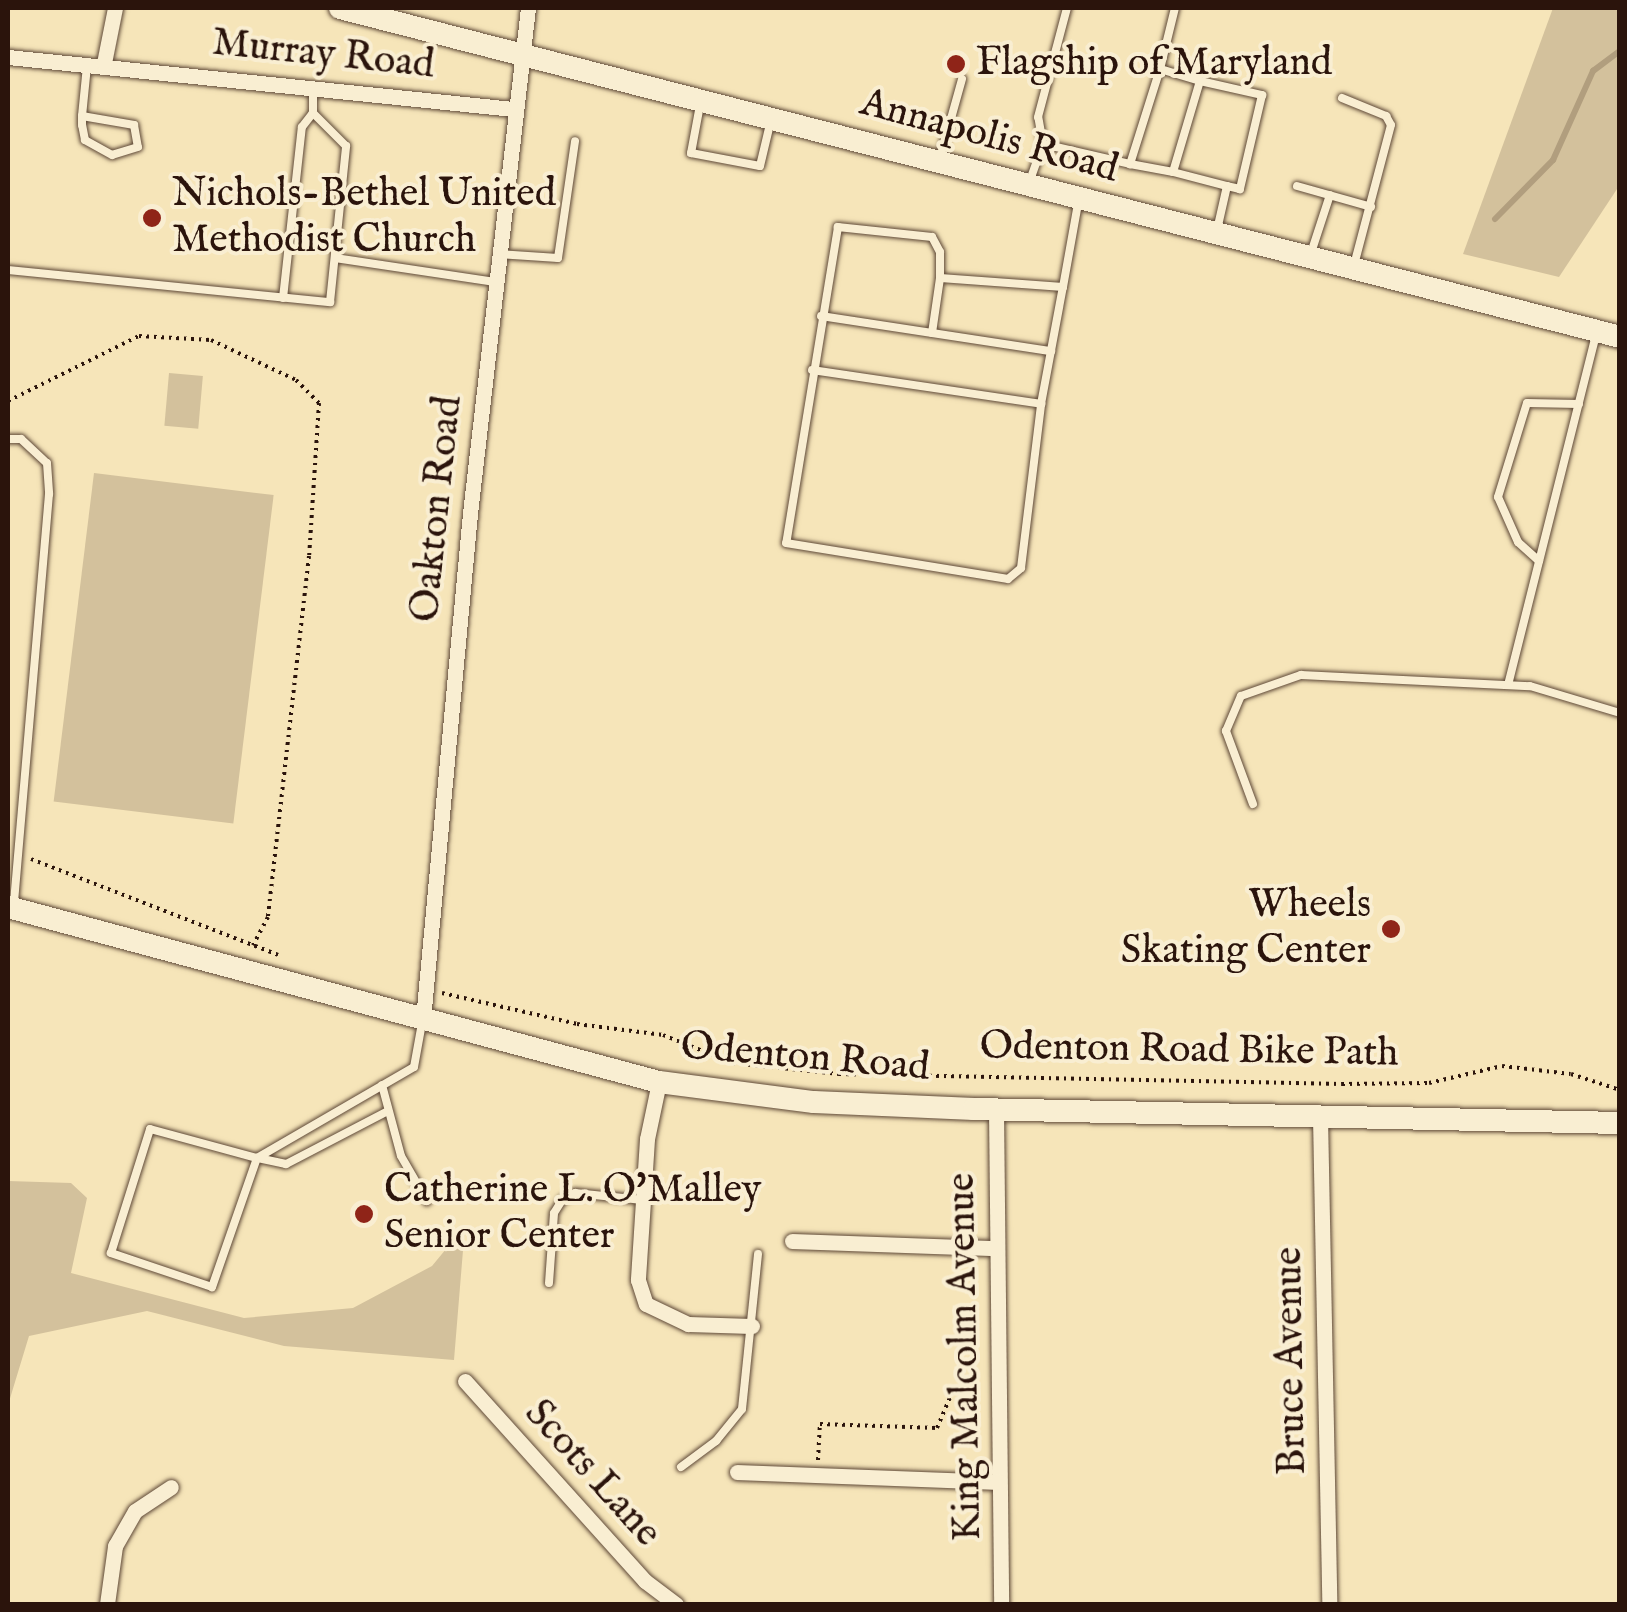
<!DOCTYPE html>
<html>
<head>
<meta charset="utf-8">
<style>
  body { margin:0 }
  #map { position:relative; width:1627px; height:1612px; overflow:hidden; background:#f6e5b9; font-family:"IM FELL English",serif }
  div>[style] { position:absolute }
  .green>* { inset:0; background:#d3c19c; transform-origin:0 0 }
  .stream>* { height:6px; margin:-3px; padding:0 3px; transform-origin:3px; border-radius:3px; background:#b19e7e }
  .path>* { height:4px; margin-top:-2px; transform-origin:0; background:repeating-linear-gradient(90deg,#2b140c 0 2.5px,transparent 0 7.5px) }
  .roads { filter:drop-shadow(0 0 2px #5e4837) drop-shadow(0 0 2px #5e4837) }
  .lane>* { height:8px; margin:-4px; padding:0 4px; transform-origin:4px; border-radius:4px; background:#f9eed2 }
  .street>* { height:15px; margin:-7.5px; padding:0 7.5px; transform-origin:7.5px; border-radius:7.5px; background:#f9eed2 }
  .secondary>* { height:22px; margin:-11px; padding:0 11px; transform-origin:11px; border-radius:11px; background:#f9eed2 }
  .dots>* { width:28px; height:28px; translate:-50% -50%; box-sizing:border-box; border:5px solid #f9eed2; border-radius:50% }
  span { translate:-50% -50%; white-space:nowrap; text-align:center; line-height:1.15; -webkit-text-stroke:8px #f9eed2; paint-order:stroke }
  .street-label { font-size:40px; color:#2b140c }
  .poi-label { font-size:40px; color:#2b140c }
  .left { translate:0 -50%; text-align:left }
  .right { translate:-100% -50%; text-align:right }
  .frame { position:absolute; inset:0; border:10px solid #2b140c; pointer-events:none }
</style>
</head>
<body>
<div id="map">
  <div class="green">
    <div style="clip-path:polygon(1553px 8px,1620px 8px,1619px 186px,1559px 277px,1463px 254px)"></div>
    <div style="left:169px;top:373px;width:34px;height:53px;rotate:5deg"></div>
    <div style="left:94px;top:473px;width:181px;height:331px;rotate:7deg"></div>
    <div style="clip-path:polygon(8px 1181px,71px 1183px,87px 1198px,71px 1273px,244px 1318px,353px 1308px,432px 1266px,465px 1226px,454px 1360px,284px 1346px,147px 1311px,29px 1336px,8px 1405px)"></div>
  </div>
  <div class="stream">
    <div style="left:1495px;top:219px;width:83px;rotate:-45.5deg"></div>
    <div style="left:1553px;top:160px;width:98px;rotate:-65.8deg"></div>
    <div style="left:1593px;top:71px;width:34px;rotate:-37deg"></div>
  </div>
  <div class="path">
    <div style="left:8px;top:401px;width:146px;rotate:-26.4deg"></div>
    <div style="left:139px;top:336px;width:72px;rotate:3.2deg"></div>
    <div style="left:211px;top:340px;width:94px;rotate:25.2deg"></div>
    <div style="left:296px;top:380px;width:33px;rotate:45deg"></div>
    <div style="left:319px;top:403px;width:153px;rotate:93.7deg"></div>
    <div style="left:309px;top:556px;width:363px;rotate:96.5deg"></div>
    <div style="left:268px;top:917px;width:32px;rotate:118deg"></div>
    <div style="left:31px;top:859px;width:265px;rotate:21.2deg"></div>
    <div style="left:442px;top:993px;width:139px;rotate:12.9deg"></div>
    <div style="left:577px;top:1024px;width:87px;rotate:7.3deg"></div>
    <div style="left:663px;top:1035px;width:75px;rotate:21.8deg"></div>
    <div style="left:733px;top:1063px;width:107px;rotate:5.9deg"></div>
    <div style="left:839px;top:1074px;width:503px;rotate:1.14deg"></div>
    <div style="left:1342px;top:1084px;width:87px;rotate:-0.7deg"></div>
    <div style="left:1429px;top:1083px;width:75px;rotate:-13.1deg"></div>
    <div style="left:1502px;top:1066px;width:69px;rotate:6.6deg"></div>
    <div style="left:1571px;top:1074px;width:52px;rotate:18.1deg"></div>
    <div style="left:818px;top:1460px;width:36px;rotate:-87deg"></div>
    <div style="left:820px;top:1424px;width:117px;rotate:2deg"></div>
    <div style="left:937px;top:1428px;width:38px;rotate:-67deg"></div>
    <div style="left:952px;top:1393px;width:14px"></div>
  </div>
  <div class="roads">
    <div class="lane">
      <div style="left:1160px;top:69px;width:63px;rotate:-76.2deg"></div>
      <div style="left:1200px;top:81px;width:42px;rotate:-163.3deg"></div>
      <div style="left:1160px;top:69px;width:100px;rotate:107.5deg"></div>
      <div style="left:1130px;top:164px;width:44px;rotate:10.5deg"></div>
      <div style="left:1173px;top:172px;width:95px;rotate:-73.5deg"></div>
      <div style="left:1200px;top:81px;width:64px;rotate:12.7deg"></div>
      <div style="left:1262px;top:95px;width:97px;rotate:103.2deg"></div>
      <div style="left:1240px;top:189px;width:13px;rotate:-167deg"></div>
      <div style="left:1227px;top:186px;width:45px;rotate:102.8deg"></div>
      <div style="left:1342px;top:98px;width:48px;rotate:22.2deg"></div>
      <div style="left:1386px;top:116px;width:10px;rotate:61deg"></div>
      <div style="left:1391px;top:125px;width:145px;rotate:104.8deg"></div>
      <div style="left:700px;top:105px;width:49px;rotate:100.6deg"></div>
      <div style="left:691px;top:153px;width:70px;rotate:10.7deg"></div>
      <div style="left:760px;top:166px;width:47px;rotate:-76.6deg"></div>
      <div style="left:82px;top:116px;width:53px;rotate:9.8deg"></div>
      <div style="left:134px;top:125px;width:22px;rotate:80deg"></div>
      <div style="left:138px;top:147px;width:27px;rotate:163deg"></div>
      <div style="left:112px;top:155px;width:31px;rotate:-151deg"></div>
      <div style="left:85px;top:140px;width:15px;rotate:-101deg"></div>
      <div style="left:82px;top:125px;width:9px;rotate:-90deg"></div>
      <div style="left:82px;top:116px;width:50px;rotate:-84.3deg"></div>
      <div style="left:1043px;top:144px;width:27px;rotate:-100deg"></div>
      <div style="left:1038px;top:117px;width:113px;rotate:-75.1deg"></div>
      <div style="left:940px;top:158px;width:82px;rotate:-74.4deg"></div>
      <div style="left:1173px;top:172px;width:56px;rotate:14.5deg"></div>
      <div style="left:1029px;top:183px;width:41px;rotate:-70.3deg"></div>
      <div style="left:1043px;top:144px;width:89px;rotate:12.9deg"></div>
      <div style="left:1297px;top:186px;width:77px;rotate:15.8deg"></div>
      <div style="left:1311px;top:253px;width:61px;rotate:-71.9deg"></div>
      <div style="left:498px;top:254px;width:60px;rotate:3.8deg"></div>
      <div style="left:558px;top:258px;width:118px;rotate:-81.7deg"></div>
      <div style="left:335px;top:258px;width:162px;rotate:8.5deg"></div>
      <div style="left:8px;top:270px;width:324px;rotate:5.7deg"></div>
      <div style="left:330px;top:302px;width:157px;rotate:-84.1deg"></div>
      <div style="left:346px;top:146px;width:47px;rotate:-135deg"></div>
      <div style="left:1063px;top:287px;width:123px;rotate:-175.8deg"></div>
      <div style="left:940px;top:278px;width:26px;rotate:-90deg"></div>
      <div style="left:940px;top:252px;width:17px;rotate:-118deg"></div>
      <div style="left:932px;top:237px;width:95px;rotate:-173.9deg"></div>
      <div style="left:838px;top:227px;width:320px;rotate:99.3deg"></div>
      <div style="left:786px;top:543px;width:225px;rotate:9.2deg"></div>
      <div style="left:1008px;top:579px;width:17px;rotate:-40deg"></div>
      <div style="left:1021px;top:568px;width:165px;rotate:-83deg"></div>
      <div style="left:1041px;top:404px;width:119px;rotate:-79.4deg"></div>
      <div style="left:1063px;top:287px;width:84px;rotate:-79.8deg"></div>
      <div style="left:283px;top:298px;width:172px;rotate:-83.7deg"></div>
      <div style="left:302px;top:127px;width:18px;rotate:-52deg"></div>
      <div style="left:313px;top:113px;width:26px;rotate:-90deg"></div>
      <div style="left:821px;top:316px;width:233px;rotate:8.7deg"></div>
      <div style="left:932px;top:333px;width:56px;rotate:-81.7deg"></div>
      <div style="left:812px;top:370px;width:232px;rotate:8.4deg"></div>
      <div style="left:8px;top:439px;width:13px"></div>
      <div style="left:21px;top:439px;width:35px;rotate:43deg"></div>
      <div style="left:47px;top:463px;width:31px;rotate:86deg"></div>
      <div style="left:49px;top:494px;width:410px;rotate:94.9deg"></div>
      <div style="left:1539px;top:561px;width:28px;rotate:-138deg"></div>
      <div style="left:1518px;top:542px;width:49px;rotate:-114deg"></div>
      <div style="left:1498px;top:497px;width:98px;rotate:-72.9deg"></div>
      <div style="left:1527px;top:403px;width:52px;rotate:1.1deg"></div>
      <div style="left:1508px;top:685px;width:361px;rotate:-75.9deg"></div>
      <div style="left:1253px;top:804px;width:78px;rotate:-110.3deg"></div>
      <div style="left:1226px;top:731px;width:38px;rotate:-67deg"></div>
      <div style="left:1241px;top:696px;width:64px;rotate:-19.3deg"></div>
      <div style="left:1301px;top:675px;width:229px;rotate:2.8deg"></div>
      <div style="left:1530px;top:686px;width:94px;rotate:16.7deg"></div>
      <div style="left:382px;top:1085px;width:73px;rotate:75deg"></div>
      <div style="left:401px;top:1156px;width:52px;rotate:60deg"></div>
      <div style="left:386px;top:1112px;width:113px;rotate:152.5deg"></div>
      <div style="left:286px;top:1164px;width:30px;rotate:-168deg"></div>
      <div style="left:257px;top:1158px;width:137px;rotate:109.2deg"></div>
      <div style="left:212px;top:1287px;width:107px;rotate:-161.4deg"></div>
      <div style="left:111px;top:1253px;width:130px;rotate:-72.5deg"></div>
      <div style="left:150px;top:1129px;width:111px;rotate:15.2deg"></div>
      <div style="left:257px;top:1158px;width:181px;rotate:-30.1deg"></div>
      <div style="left:414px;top:1067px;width:45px;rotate:-79.7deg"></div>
      <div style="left:549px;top:1283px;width:70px;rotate:-85.9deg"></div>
      <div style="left:554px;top:1213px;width:15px;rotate:-58deg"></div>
      <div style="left:562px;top:1200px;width:15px;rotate:-28deg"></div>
      <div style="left:575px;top:1193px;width:68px;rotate:5.9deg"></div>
      <div style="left:681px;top:1467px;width:44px;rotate:-36.6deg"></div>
      <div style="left:716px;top:1441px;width:41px;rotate:-50.9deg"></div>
      <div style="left:742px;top:1409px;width:156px;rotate:-84.1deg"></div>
    </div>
    <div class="street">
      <div style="left:8px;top:57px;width:508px;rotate:5.88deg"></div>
      <div style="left:104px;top:63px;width:56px;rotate:-78.7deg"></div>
      <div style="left:423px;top:1019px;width:508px;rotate:-84.69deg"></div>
      <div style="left:470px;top:513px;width:508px;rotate:-83.45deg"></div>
      <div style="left:659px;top:1082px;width:58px;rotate:101.9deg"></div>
      <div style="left:647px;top:1139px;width:141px;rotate:93.7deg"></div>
      <div style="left:638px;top:1280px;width:25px;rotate:72deg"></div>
      <div style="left:646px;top:1304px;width:47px;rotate:25.5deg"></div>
      <div style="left:688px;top:1324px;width:64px;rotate:1.8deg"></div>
      <div style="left:996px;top:1109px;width:495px;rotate:89.4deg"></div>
      <div style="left:1320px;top:1116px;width:488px;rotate:88.9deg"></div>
      <div style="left:792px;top:1241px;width:205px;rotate:2deg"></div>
      <div style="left:465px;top:1381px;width:269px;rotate:48deg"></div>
      <div style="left:645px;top:1581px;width:39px;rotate:37deg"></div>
      <div style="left:737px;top:1472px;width:262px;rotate:2.2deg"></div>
      <div style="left:107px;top:1604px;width:59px;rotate:-82.1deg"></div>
      <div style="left:115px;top:1546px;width:40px;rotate:-60.3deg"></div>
      <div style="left:135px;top:1511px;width:43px;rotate:-33.7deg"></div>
    </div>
    <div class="secondary">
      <div style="left:340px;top:8px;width:1322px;rotate:14.41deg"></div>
      <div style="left:8px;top:907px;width:674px;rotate:15.05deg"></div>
      <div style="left:659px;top:1082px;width:156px;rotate:7.4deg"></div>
      <div style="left:814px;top:1102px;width:160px;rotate:2.5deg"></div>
      <div style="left:974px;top:1109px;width:646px;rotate:1.24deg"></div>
    </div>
  </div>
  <div class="dots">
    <div style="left:956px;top:64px;background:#8f2418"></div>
    <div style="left:152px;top:218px;background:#8f2418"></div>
    <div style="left:1391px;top:929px;background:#8f2418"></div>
    <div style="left:364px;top:1214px;background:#8f2418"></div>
  </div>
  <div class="street-label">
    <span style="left:323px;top:55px;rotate:6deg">Murray Road</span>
    <span style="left:989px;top:137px;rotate:15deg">Annapolis Road</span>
    <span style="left:438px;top:509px;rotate:-84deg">Oakton Road</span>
    <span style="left:1189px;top:1051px;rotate:1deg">Odenton Road Bike Path</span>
    <span style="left:805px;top:1058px;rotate:5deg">Odenton Road</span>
    <span style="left:966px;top:1357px;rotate:-91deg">King Malcolm Avenue</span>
    <span style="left:1292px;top:1361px;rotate:-91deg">Bruce Avenue</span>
    <span style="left:592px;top:1474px;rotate:48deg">Scots Lane</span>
  </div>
  <div class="poi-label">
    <span class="left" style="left:976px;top:64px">Flagship of Maryland</span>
    <span class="left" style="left:172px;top:218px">Nichols-Bethel United<br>Methodist Church</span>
    <span class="right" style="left:1371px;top:929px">Wheels<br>Skating Center</span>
    <span class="left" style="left:384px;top:1214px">Catherine L. O'Malley<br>Senior Center</span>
  </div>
  <div class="frame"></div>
</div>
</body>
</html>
